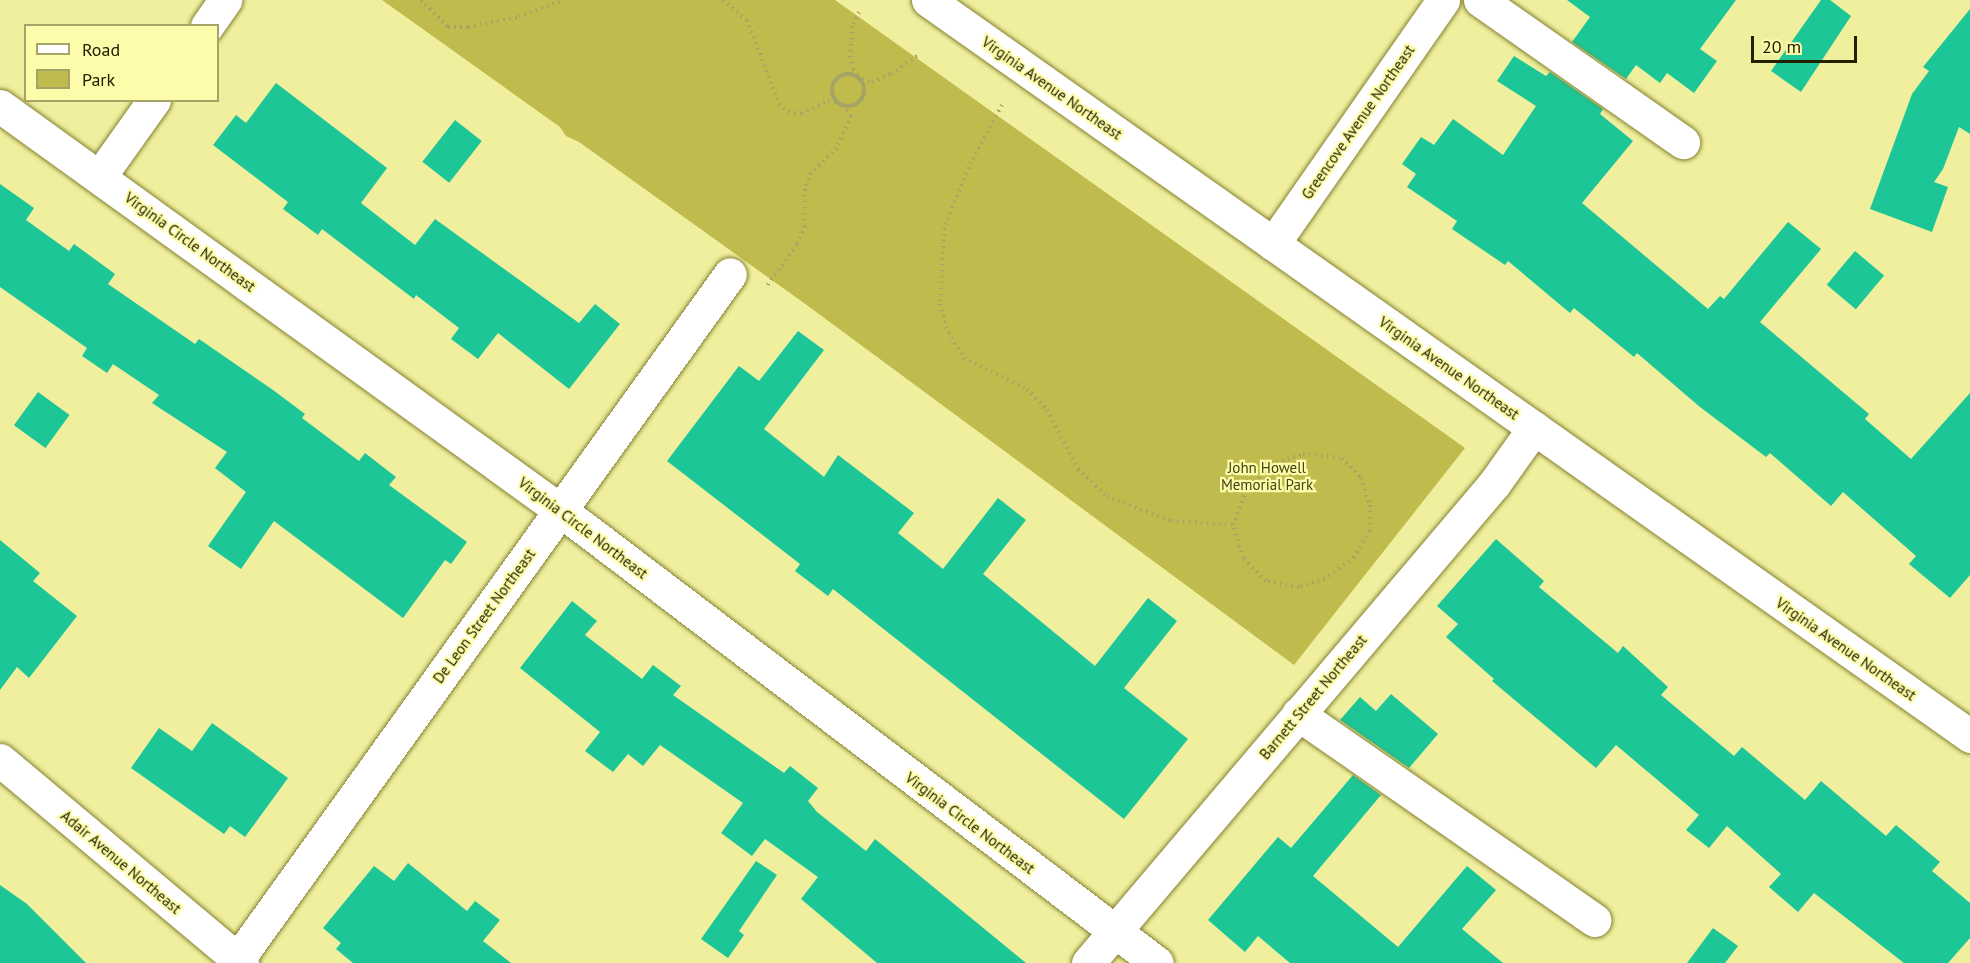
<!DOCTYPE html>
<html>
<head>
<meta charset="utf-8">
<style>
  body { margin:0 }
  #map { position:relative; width:1970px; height:963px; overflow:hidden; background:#f0ef9e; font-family:"PT Sans",sans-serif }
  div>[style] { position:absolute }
  .green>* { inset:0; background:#bfbb4c }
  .building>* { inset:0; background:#1cc697; transform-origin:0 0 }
  .path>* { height:4px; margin-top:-2px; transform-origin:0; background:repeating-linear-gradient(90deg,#a6a465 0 1.5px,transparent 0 6px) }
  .path>.ring { margin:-2px; padding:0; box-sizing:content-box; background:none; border:4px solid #a6a465; border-radius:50% }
  .roads { filter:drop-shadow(0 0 2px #848131) drop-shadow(0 0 2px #848131) }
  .minor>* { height:33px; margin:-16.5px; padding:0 16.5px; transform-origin:16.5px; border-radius:16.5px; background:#fff }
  span { translate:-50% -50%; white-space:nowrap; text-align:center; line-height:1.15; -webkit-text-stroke:4.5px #fdfcaa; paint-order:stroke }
  .street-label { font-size:15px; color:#222000 }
  .park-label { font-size:15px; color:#44420e }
  .legend { position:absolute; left:24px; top:24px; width:195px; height:78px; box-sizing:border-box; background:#fdfcaa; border:2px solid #a5a466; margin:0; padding:8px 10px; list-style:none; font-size:18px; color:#222000 }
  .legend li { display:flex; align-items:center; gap:12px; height:30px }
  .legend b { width:30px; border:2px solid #a5a466 }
  .scale { position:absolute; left:1751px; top:36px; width:106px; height:27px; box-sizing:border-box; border:3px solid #222000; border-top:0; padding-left:8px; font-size:18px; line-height:21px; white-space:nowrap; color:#222000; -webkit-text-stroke:4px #fdfcaa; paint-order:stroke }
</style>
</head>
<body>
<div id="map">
  <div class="green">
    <div style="clip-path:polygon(382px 0,835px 0,1465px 448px,1294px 665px,804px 303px,579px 142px,566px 136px,560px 127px)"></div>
  </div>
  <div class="building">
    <div style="clip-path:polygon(1567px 0,1736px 0,1700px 49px,1717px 61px,1694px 93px,1667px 73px,1660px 83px,1636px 65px,1626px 79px,1572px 42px,1590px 17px)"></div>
    <div style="clip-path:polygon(1821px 0,1830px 0,1851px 16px,1801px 92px,1771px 71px)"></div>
    <div style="clip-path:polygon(1970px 9px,1970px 134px,1959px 127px,1943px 169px,1934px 182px,1948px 187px,1932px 232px,1870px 209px,1912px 94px,1929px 71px,1923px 67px)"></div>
    <div style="clip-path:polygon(1514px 56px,1546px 76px,1550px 72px,1603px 109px,1600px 114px,1633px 141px,1582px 203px,1708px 309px,1720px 296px,1724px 299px,1788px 222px,1821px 249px,1760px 322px,1869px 414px,1865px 419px,1911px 459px,1970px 393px,1970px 575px,1950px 598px,1909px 564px,1916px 556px,1843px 492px,1831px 506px,1770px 453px,1766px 457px,1700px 407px,1637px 353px,1634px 357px,1574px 308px,1570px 313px,1508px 261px,1505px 265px,1452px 229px,1457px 221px,1407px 187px,1416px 174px,1402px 164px,1421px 137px,1434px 145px,1453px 119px,1503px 155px,1536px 106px,1497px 81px)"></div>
    <div style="clip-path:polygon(276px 83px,387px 168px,361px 203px,415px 245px,435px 219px,579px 323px,595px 304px,620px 324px,569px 389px,498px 333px,478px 359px,451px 339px,459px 328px,416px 295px,414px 299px,322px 229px,318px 235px,283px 209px,288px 202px,213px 145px,236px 115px,246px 123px)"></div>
    <div style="left:455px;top:120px;width:34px;height:53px;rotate:38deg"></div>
    <div style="clip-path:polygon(0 184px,34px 208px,26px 220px,69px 251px,74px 244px,115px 274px,108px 284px,195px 344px,199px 339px,273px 390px,305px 414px,302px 418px,359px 461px,365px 453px,396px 477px,389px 485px,467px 542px,451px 564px,445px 560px,403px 618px,274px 521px,241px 569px,208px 546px,246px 492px,215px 468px,227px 452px,152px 403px,159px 395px,113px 364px,107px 373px,82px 356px,87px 348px,0 287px)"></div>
    <div style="left:1855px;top:251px;width:38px;height:44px;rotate:40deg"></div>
    <div style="clip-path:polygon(798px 331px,824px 350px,764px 429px,824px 477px,838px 455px,914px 513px,898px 533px,943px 569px,998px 498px,1026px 520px,983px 574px,1095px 666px,1148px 598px,1177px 621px,1124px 688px,1188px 739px,1124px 819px,833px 589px,828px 596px,795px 571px,800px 564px,667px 461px,739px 366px,759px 381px)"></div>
    <div style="left:38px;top:392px;width:39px;height:41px;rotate:36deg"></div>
    <div style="clip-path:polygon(1496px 539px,1544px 581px,1539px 587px,1618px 653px,1623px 646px,1668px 687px,1661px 695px,1734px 756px,1742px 747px,1805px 800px,1821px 781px,1886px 836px,1896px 825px,1940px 862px,1932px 871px,1970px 903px,1970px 938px,1948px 963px,1904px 963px,1814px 893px,1798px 912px,1769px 887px,1781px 874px,1727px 826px,1709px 848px,1686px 830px,1699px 815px,1616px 745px,1596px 768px,1492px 681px,1494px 679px,1446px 637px,1458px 624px,1437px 606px)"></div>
    <div style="clip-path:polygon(0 540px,40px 573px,33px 581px,77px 616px,29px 678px,17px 667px,0 690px)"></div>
    <div style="clip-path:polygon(572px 601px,597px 621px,585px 635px,642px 679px,653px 665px,681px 686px,673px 695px,784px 773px,790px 766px,818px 788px,808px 801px,817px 812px,866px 851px,875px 839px,1026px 963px,877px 963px,801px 899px,818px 877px,765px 839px,752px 856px,721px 833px,743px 803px,660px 745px,643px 766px,628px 754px,613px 772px,585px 751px,600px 732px,520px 668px)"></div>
    <div style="clip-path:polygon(1391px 694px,1438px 734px,1409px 768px,1340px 720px,1360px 697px,1376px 711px)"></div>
    <div style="clip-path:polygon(212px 723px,288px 778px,245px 837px,230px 826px,224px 834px,131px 768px,159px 728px,192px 751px)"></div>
    <div style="clip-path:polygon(1353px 775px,1381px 795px,1313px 876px,1398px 947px,1467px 866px,1496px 890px,1462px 929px,1503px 963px,1290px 963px,1258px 936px,1245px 952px,1208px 920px,1278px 837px,1291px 848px)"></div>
    <div style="clip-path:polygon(756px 861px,777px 875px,739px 931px,744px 935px,728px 958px,701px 939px)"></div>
    <div style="clip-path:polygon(408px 863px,467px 911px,475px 901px,500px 920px,483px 941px,511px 963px,353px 963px,336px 949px,341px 943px,323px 928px,374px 866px,394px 881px)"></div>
    <div style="clip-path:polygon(0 885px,27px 904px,86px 963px,0 963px)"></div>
    <div style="clip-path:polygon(1713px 928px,1738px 946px,1725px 963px,1687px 963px)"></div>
  </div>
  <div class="path">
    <div style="left:421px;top:0;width:38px;rotate:45deg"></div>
    <div style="left:448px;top:27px;width:20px"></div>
    <div style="left:468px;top:27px;width:52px;rotate:-11.1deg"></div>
    <div style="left:519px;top:17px;width:46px;rotate:-21.6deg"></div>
    <div style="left:723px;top:0;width:31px;rotate:40deg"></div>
    <div style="left:747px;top:20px;width:90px;rotate:69.1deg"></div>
    <div style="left:779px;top:104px;width:12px;rotate:42deg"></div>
    <div style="left:788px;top:112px;width:14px;rotate:8deg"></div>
    <div style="left:802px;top:114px;width:29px;rotate:-27deg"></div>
    <div style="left:828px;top:101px;width:16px;rotate:15deg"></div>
    <div style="left:843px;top:105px;width:14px;rotate:54deg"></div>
    <div style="left:851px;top:116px;width:35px;rotate:114deg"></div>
    <div style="left:837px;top:148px;width:36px;rotate:136deg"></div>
    <div style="left:811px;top:173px;width:17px;rotate:111deg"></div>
    <div style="left:805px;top:189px;width:37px;rotate:90deg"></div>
    <div style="left:805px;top:226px;width:21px;rotate:113deg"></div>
    <div style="left:797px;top:245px;width:52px;rotate:126.4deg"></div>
    <div style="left:859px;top:12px;width:16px;rotate:117deg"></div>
    <div style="left:852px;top:26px;width:30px;rotate:94deg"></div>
    <div style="left:850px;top:56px;width:13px;rotate:77deg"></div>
    <div style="left:853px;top:69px;width:14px;rotate:51deg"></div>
    <div style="left:862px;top:80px;width:10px;rotate:11deg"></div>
    <div style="left:872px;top:82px;width:21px;rotate:-23deg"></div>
    <div style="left:891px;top:74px;width:33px;rotate:-35deg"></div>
    <div class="ring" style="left:832px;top:74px;width:28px;height:28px"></div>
    <div style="left:1002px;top:105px;width:65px;rotate:118.5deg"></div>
    <div style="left:971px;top:162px;width:71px;rotate:112.2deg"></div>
    <div style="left:944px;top:228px;width:76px;rotate:93deg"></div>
    <div style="left:940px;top:304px;width:24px;rotate:75deg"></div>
    <div style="left:946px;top:327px;width:36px;rotate:60deg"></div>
    <div style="left:964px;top:358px;width:70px;rotate:26.2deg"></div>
    <div style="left:1027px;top:389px;width:29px;rotate:46deg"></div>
    <div style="left:1047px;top:410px;width:67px;rotate:62.3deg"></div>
    <div style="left:1078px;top:469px;width:40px;rotate:43deg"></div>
    <div style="left:1107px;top:496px;width:69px;rotate:21.3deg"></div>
    <div style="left:1171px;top:521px;width:62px;rotate:3.7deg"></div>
    <div style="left:1303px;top:454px;width:39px;rotate:6deg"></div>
    <div style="left:1342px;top:458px;width:28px;rotate:46deg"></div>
    <div style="left:1361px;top:478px;width:28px;rotate:72deg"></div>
    <div style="left:1370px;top:505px;width:26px;rotate:90deg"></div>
    <div style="left:1370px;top:531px;width:31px;rotate:122deg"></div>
    <div style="left:1354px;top:557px;width:36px;rotate:143deg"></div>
    <div style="left:1325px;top:579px;width:27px;rotate:163deg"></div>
    <div style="left:1299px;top:587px;width:34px;rotate:-170deg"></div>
    <div style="left:1266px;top:581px;width:33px;rotate:-135deg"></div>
    <div style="left:1243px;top:558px;width:34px;rotate:-107deg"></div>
    <div style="left:1233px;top:525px;width:36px;rotate:-69deg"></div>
    <div style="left:1246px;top:491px;width:36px;rotate:-46deg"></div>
    <div style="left:1271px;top:465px;width:34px;rotate:-19deg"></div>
  </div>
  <div class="roads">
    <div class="minor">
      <div style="left:928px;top:0;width:1276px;rotate:35.23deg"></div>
      <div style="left:1480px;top:0;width:248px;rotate:35deg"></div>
      <div style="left:207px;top:26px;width:32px;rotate:-55deg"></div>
      <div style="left:0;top:106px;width:691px;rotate:35.81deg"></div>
      <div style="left:560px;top:510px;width:749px;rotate:37.19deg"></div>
      <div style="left:100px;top:176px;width:93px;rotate:-54.6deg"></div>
      <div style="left:1273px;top:244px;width:297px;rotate:-55.1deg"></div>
      <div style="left:1298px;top:714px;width:361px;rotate:34.8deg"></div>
      <div style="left:0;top:760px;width:316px;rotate:40deg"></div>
      <div style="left:238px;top:959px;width:843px;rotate:-54.31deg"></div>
      <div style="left:1088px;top:963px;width:628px;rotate:-49.72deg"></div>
      <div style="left:1494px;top:484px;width:69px;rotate:-54.5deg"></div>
    </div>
  </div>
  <div class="street-label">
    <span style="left:1052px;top:88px;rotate:35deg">Virginia Avenue Northeast</span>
    <span style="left:1358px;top:122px;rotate:-55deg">Greencove Avenue Northeast</span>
    <span style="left:190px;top:242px;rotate:36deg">Virginia Circle Northeast</span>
    <span style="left:1449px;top:368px;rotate:35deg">Virginia Avenue Northeast</span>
    <span style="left:583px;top:528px;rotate:37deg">Virginia Circle Northeast</span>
    <span style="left:484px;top:616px;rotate:-54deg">De Leon Street Northeast</span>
    <span style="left:1846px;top:649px;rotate:35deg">Virginia Avenue Northeast</span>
    <span style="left:1313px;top:697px;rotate:-50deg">Barnett Street Northeast</span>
    <span style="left:970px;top:823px;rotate:37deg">Virginia Circle Northeast</span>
    <span style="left:121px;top:862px;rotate:40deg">Adair Avenue Northeast</span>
  </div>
  <div class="park-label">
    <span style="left:1267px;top:476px">John Howell<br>Memorial Park</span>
  </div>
  <ul class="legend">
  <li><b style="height:8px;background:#fff"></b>Road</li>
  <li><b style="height:16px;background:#bfbb4c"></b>Park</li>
  </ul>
  <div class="scale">20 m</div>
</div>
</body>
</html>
